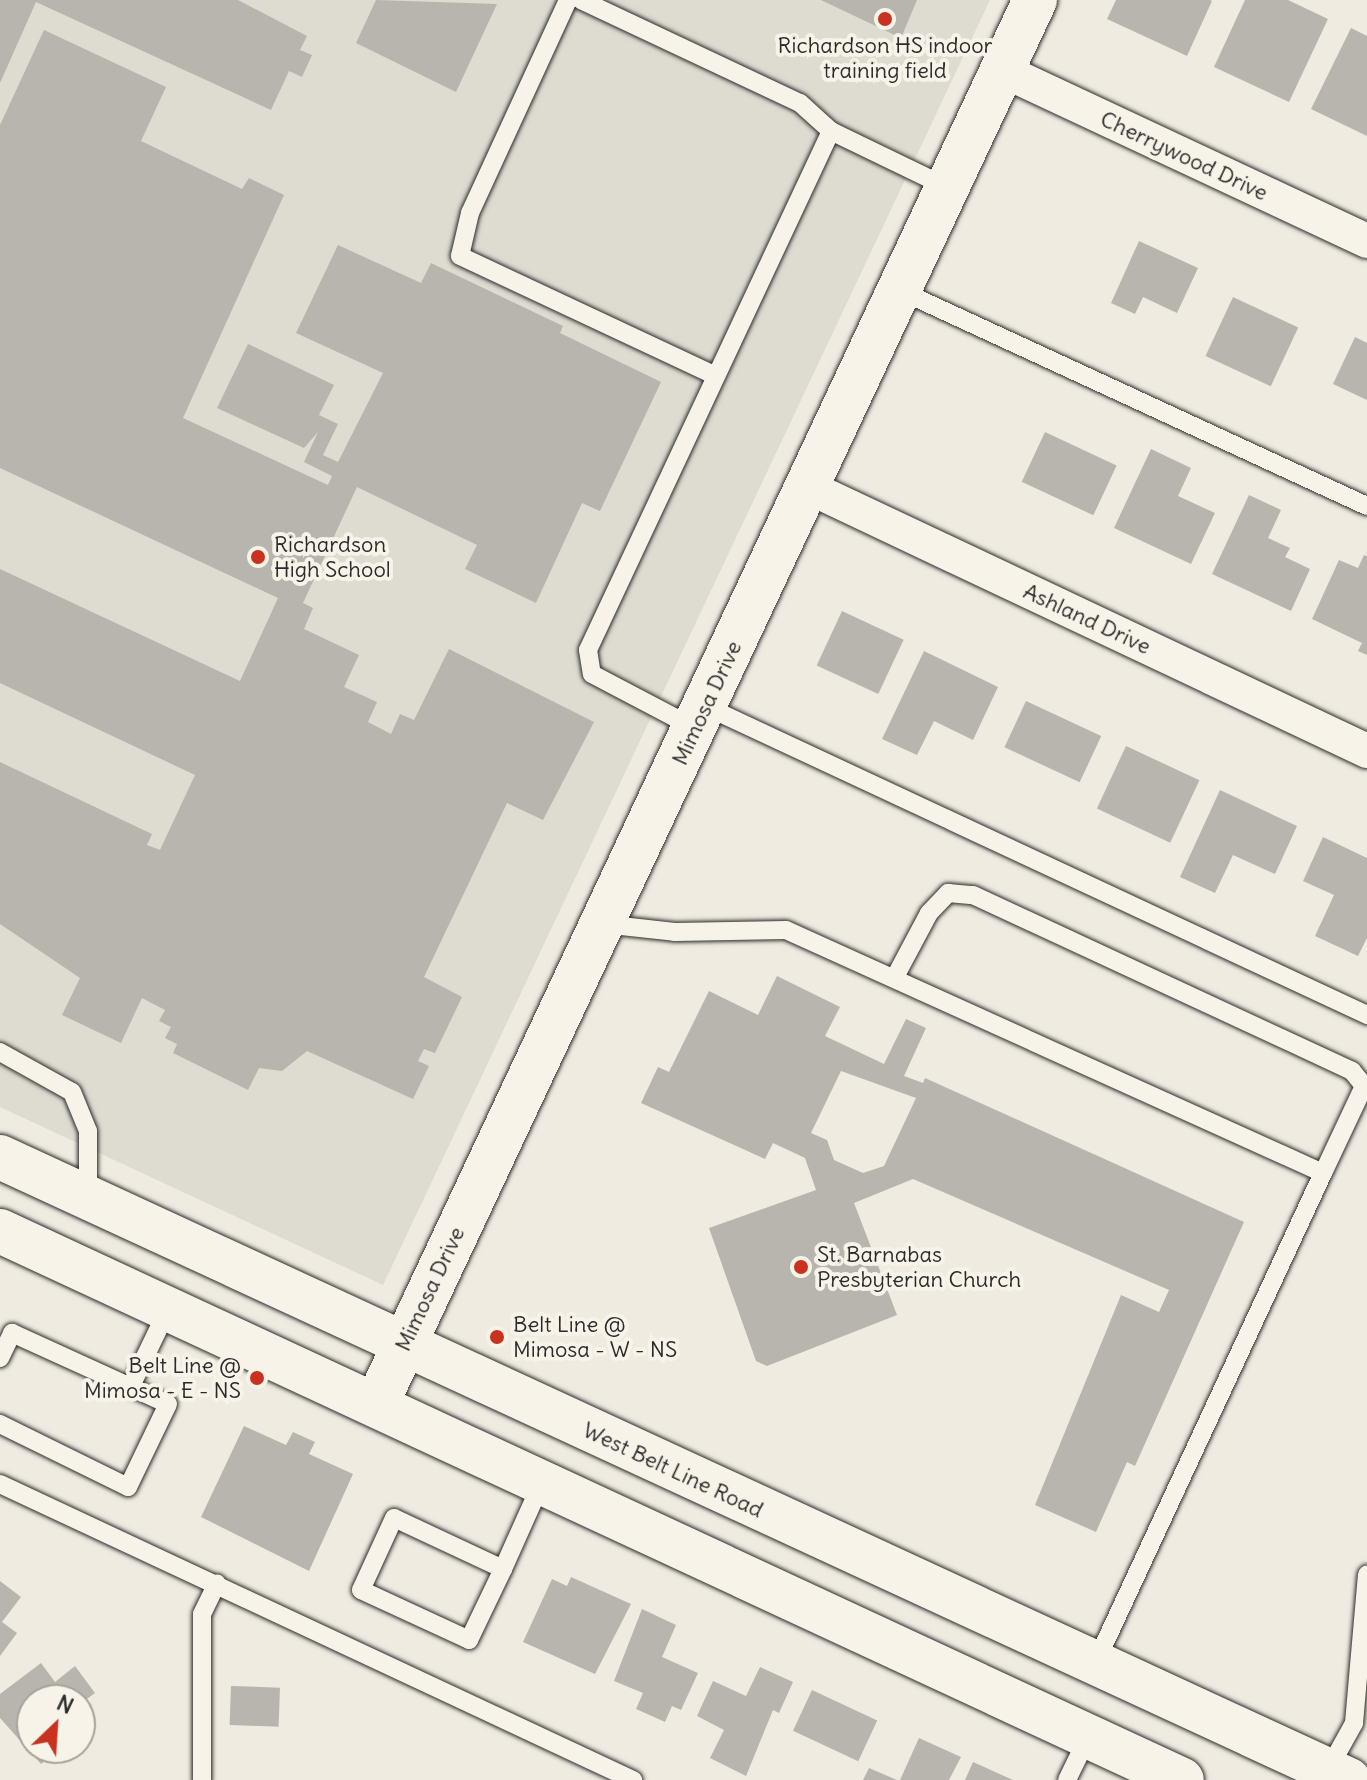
<!DOCTYPE html>
<html>
<head>
<meta charset="utf-8">
<style>
  body { margin:0 }
  #map { position:relative; width:1367px; height:1780px; overflow:hidden; background:#efebe0; font-family:Delius,sans-serif }
  div>[style] { position:absolute }
  .built>* { inset:0; background:#dedbd1 }
  .building>* { inset:0; background:#b8b5ae; transform-origin:0 0 }
  .roads { filter:drop-shadow(0 0 2px #2b2b2b) drop-shadow(0 0 2px #2b2b2b) }
  .lane>* { height:18px; margin:-9px; padding:0 9px; transform-origin:9px; border-radius:9px; background:#f7f3e8 }
  .street>* { height:34px; margin:-17px; padding:0 17px; transform-origin:17px; border-radius:17px; background:#f7f3e8 }
  .secondary>* { height:44px; margin:-22px; padding:0 22px; transform-origin:22px; border-radius:22px; background:#f7f3e8 }
  .primary>* { height:44px; margin:-22px; padding:0 22px; transform-origin:22px; border-radius:22px; background:#f7f3e8 }
  .dots>* { width:22px; height:22px; translate:-50% -50%; box-sizing:border-box; border:4px solid #f7f3e8; border-radius:50% }
  span { translate:-50% -50%; white-space:nowrap; text-align:center; line-height:1.15; -webkit-text-stroke:8px #f7f3e8; paint-order:stroke }
  .poi-label { font-size:22px; color:#2b2b2b }
  .left { translate:0 -50%; text-align:left }
  .right { translate:-100% -50%; text-align:right }
  .street-label { font-size:22px; color:#2b2b2b }
  .north { position:absolute; left:16px; top:1684px; width:80px; height:80px; box-sizing:border-box; background:#f7f3e8; border:2px solid #a5a39c; border-radius:50%; rotate:25deg; font-size:22px; font-weight:700; line-height:32px; text-align:center; color:#2b2b2b }
  .north::after { content:''; display:block; margin:auto; width:28px; height:36px; background:#c8321e; clip-path:polygon(50% 0,100% 100%,50% 72%,0 100%) }
</style>
</head>
<body>
<div id="map">
  <div class="built">
    <div style="clip-path:polygon(0 0,990px 0,383px 1285px,0 1107px)"></div>
  </div>
  <div class="building">
    <div style="clip-path:polygon(0 0,238px 0,307px 36px,300px 50px,312px 55px,302px 77px,289px 71px,271px 110px,36px 2px,0 83px)"></div>
    <div style="clip-path:polygon(376px 0,497px 4px,456px 92px,356px 43px)"></div>
    <div style="clip-path:polygon(821px 0,917px 0,901px 38px)"></div>
    <div style="clip-path:polygon(1116px 0,1210px 0,1212px 1px,1187px 56px,1107px 19px)"></div>
    <div style="clip-path:polygon(1245px 0,1288px 0,1328px 19px,1289px 102px,1214px 67px)"></div>
    <div style="clip-path:polygon(1351px 28px,1367px 36px,1367px 136px,1311px 109px)"></div>
    <div style="clip-path:polygon(44px 30px,166px 87px,141px 141px,242px 189px,249px 178px,284px 195px,183px 418px,328px 485px,332px 476px,304px 462px,318px 432px,304px 448px,217px 408px,248px 344px,334px 385px,319px 415px,338px 424px,323px 455px,338px 462px,383px 373px,296px 333px,338px 245px,421px 283px,431px 263px,563px 326px,560px 333px,661px 382px,600px 511px,582px 503px,536px 603px,465px 569px,477px 545px,357px 487px,303px 603px,313px 608px,304px 629px,359px 655px,344px 687px,377px 702px,368px 722px,391px 734px,400px 714px,414px 720px,449px 649px,594px 722px,543px 820px,507px 803px,424px 977px,462px 997px,435px 1053px,424px 1049px,418px 1061px,429px 1066px,413px 1099px,307px 1051px,282px 1071px,259px 1068px,248px 1090px,173px 1053px,177px 1044px,165px 1038px,171px 1027px,159px 1021px,165px 1010px,142px 998px,121px 1043px,62px 1015px,80px 978px,0 924px,0 762px,152px 834px,147px 845px,160px 850px,195px 775px,0 683px,0 569px,240px 681px,278px 598px,0 468px,0 125px)"></div>
    <div style="clip-path:polygon(1139px 241px,1198px 268px,1177px 313px,1143px 297px,1135px 314px,1111px 303px)"></div>
    <div style="left:1233px;top:297px;width:72px;height:65px;rotate:25deg"></div>
    <div style="clip-path:polygon(1355px 337px,1367px 343px,1367px 400px,1333px 384px)"></div>
    <div style="left:1045px;top:432px;width:79px;height:55px;rotate:25deg"></div>
    <div style="clip-path:polygon(1151px 449px,1191px 468px,1178px 496px,1215px 513px,1191px 564px,1114px 528px)"></div>
    <div style="clip-path:polygon(1249px 495px,1281px 510px,1268px 538px,1290px 548px,1285px 557px,1310px 569px,1291px 611px,1212px 574px)"></div>
    <div style="clip-path:polygon(1364px 555px,1367px 556px,1367px 655px,1358px 651px,1362px 643px,1312px 619px,1339px 560px,1358px 568px)"></div>
    <div style="left:842px;top:611px;width:68px;height:60px;rotate:25deg"></div>
    <div style="clip-path:polygon(924px 651px,998px 687px,973px 740px,934px 721px,917px 755px,882px 739px)"></div>
    <div style="left:1026px;top:701px;width:83px;height:51px;rotate:25deg"></div>
    <div style="left:1126px;top:746px;width:81px;height:69px;rotate:25deg"></div>
    <div style="clip-path:polygon(1220px 790px,1297px 826px,1275px 874px,1233px 855px,1215px 893px,1180px 877px)"></div>
    <div style="clip-path:polygon(1323px 837px,1367px 858px,1367px 938px,1358px 956px,1315px 936px,1334px 895px,1303px 881px)"></div>
    <div style="clip-path:polygon(evenodd,777px 976px,840px 1007px,825px 1036px,884px 1064px,906px 1019px,926px 1028px,904px 1076px,923px 1083px,925px 1078px,1244px 1222px,1135px 1466px,1127px 1462px,1096px 1532px,1035px 1505px,1121px 1295px,1159px 1312px,1169px 1290px,913px 1179px,854px 1203px,897px 1315px,767px 1366px,756px 1361px,709px 1228px,816px 1190px,805px 1158px,773px 1143px,765px 1159px,641px 1103px,658px 1067px,669px 1072px,709px 991px,758px 1015px,777px 976px,841px 1071px,916px 1098px,884px 1166px,863px 1173px,834px 1160px,827px 1140px,811px 1133px,841px 1071px)"></div>
    <div style="clip-path:polygon(244px 1426px,286px 1445px,293px 1432px,315px 1442px,309px 1454px,353px 1474px,309px 1571px,201px 1517px)"></div>
    <div style="clip-path:polygon(571px 1577px,631px 1604px,595px 1674px,523px 1642px,552px 1579px,567px 1586px)"></div>
    <div style="clip-path:polygon(0 1581px,21px 1597px,2px 1622px,17px 1633px,0 1656px)"></div>
    <div style="clip-path:polygon(642px 1609px,676px 1625px,662px 1657px,698px 1673px,681px 1710px,672px 1706px,665px 1722px,636px 1709px,643px 1693px,614px 1681px)"></div>
    <div style="clip-path:polygon(41px 1663px,55px 1682px,75px 1666px,95px 1693px,80px 1704px,32px 1700px,32px 1748px,62px 1748px,41px 1764px,0 1718px,0 1694px)"></div>
    <div style="clip-path:polygon(760px 1667px,793px 1682px,779px 1713px,773px 1710px,746px 1776px,710px 1758px,724px 1730px,697px 1716px,713px 1681px,746px 1696px)"></div>
    <div style="left:231px;top:1686px;width:49px;height:39px;rotate:2deg"></div>
    <div style="left:812px;top:1690px;width:72px;height:45px;rotate:25deg"></div>
    <div style="clip-path:polygon(919px 1738px,961px 1757px,949px 1780px,900px 1780px)"></div>
    <div style="clip-path:polygon(973px 1762px,1013px 1780px,965px 1780px)"></div>
    <div style="clip-path:polygon(869px 1768px,897px 1780px,863px 1780px)"></div>
  </div>
  <div class="roads">
    <div class="lane">
      <div style="left:568px;top:0;width:234px;rotate:114.7deg"></div>
      <div style="left:470px;top:213px;width:44px;rotate:103.1deg"></div>
      <div style="left:460px;top:256px;width:280px;rotate:25.1deg"></div>
      <div style="left:581px;top:0;width:242px;rotate:25.2deg"></div>
      <div style="left:800px;top:103px;width:42px;rotate:42.1deg"></div>
      <div style="left:831px;top:131px;width:573px;rotate:115.09deg"></div>
      <div style="left:588px;top:650px;width:24px;rotate:81deg"></div>
      <div style="left:592px;top:674px;width:116px;rotate:27.7deg"></div>
      <div style="left:831px;top:131px;width:129px;rotate:25.8deg"></div>
      <div style="left:899px;top:290px;width:515px;rotate:24.78deg"></div>
      <div style="left:705px;top:706px;width:731px;rotate:25.02deg"></div>
      <div style="left:603px;top:924px;width:72px;rotate:6.3deg"></div>
      <div style="left:675px;top:932px;width:111px;rotate:-1deg"></div>
      <div style="left:786px;top:930px;width:589px;rotate:24.35deg"></div>
      <div style="left:1323px;top:1173px;width:541px;rotate:114.91deg"></div>
      <div style="left:895px;top:977px;width:72px;rotate:-62deg"></div>
      <div style="left:929px;top:913px;width:28px;rotate:-46deg"></div>
      <div style="left:948px;top:893px;width:25px;rotate:5deg"></div>
      <div style="left:973px;top:895px;width:418px;rotate:24.9deg"></div>
      <div style="left:1352px;top:1071px;width:19px;rotate:51deg"></div>
      <div style="left:1364px;top:1086px;width:96px;rotate:115.2deg"></div>
      <div style="left:0;top:1052px;width:82px;rotate:29.1deg"></div>
      <div style="left:72px;top:1092px;width:42px;rotate:67.7deg"></div>
      <div style="left:88px;top:1131px;width:64px;rotate:90deg"></div>
      <div style="left:0;top:1358px;width:28px;rotate:-64deg"></div>
      <div style="left:12px;top:1333px;width:171px;rotate:24.5deg"></div>
      <div style="left:168px;top:1404px;width:92px;rotate:115.7deg"></div>
      <div style="left:128px;top:1487px;width:143px;rotate:-153.8deg"></div>
      <div style="left:131px;top:1386px;width:85px;rotate:-64.3deg"></div>
      <div style="left:0;top:1484px;width:699px;rotate:25.06deg"></div>
      <div style="left:503px;top:1569px;width:120px;rotate:-154.9deg"></div>
      <div style="left:394px;top:1518px;width:79px;rotate:114.6deg"></div>
      <div style="left:361px;top:1590px;width:119px;rotate:24.8deg"></div>
      <div style="left:469px;top:1640px;width:79px;rotate:-64.4deg"></div>
      <div style="left:503px;top:1569px;width:93px;rotate:-65.9deg"></div>
      <div style="left:1328px;top:1770px;width:54px;rotate:-61deg"></div>
      <div style="left:1354px;top:1723px;width:149px;rotate:-85deg"></div>
      <div style="left:202px;top:1780px;width:166px;rotate:-90deg"></div>
      <div style="left:202px;top:1614px;width:34px;rotate:-64deg"></div>
      <div style="left:1067px;top:1780px;width:48px;rotate:-64deg"></div>
    </div>
    <div class="street">
      <div style="left:1002px;top:70px;width:403px;rotate:25.1deg"></div>
      <div style="left:808px;top:487px;width:618px;rotate:25.28deg"></div>
    </div>
    <div class="secondary">
      <div style="left:376px;top:1405px;width:1552px;rotate:-64.87deg"></div>
    </div>
    <div class="primary">
      <div style="left:0;top:1157px;width:1486px;rotate:24.79deg"></div>
      <div style="left:0;top:1231px;width:1303px;rotate:24.91deg"></div>
    </div>
  </div>
  <div class="dots">
    <div style="left:885px;top:19px;background:#c8321e"></div>
    <div style="left:258px;top:557px;background:#c8321e"></div>
    <div style="left:801px;top:1267px;background:#c8321e"></div>
    <div style="left:497px;top:1337px;background:#c8321e"></div>
    <div style="left:257px;top:1378px;background:#c8321e"></div>
  </div>
  <div class="poi-label">
    <span style="left:885px;top:58px">Richardson HS indoor<br>training field</span>
    <span class="left" style="left:274px;top:557px">Richardson<br>High School</span>
    <span class="left" style="left:817px;top:1267px">St. Barnabas<br>Presbyterian Church</span>
    <span class="left" style="left:513px;top:1337px">Belt Line @<br>Mimosa - W - NS</span>
    <span class="right" style="left:241px;top:1378px">Belt Line @<br>Mimosa - E - NS</span>
  </div>
  <div class="street-label">
    <span style="left:1184px;top:156px;rotate:25deg">Cherrywood Drive</span>
    <span style="left:1087px;top:619px;rotate:25deg">Ashland Drive</span>
    <span style="left:707px;top:703px;rotate:-65deg">Mimosa Drive</span>
    <span style="left:430px;top:1289px;rotate:-65deg">Mimosa Drive</span>
    <span style="left:673px;top:1470px;rotate:25deg">West Belt Line Road</span>
  </div>
  <div class="north">N</div>
</div>
</body>
</html>
